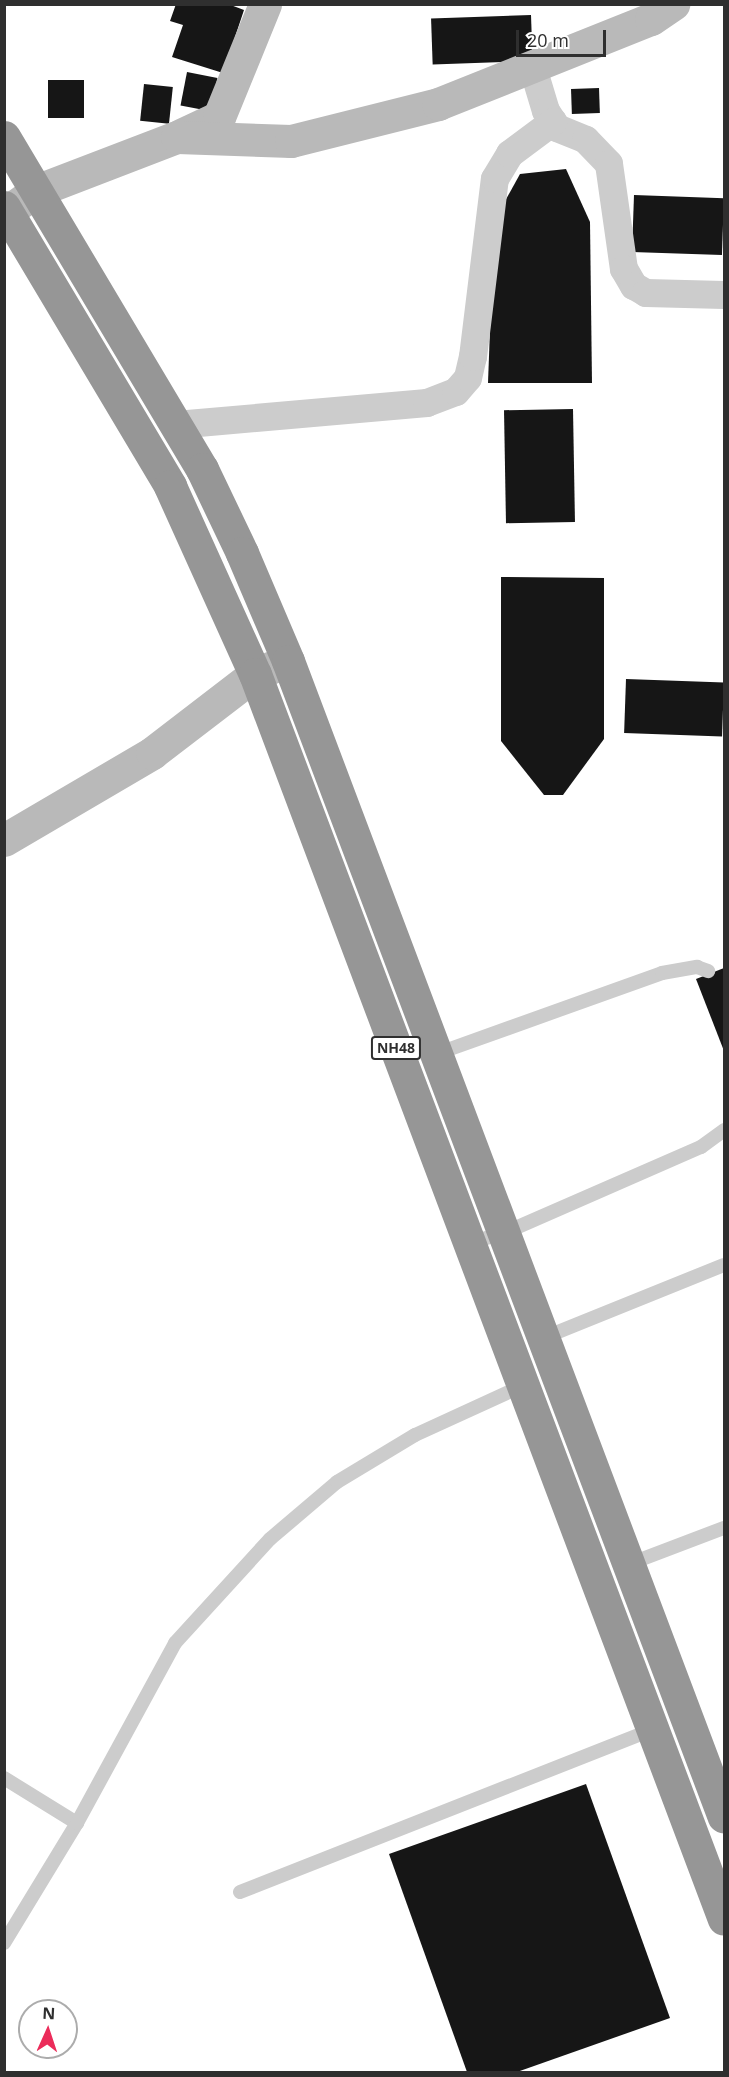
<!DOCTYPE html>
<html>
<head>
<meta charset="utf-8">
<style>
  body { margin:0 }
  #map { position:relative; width:729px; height:2077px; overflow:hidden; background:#fff; font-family:"Open Sans",sans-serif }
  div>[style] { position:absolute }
  .building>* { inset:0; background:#161616; transform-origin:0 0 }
  .lane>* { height:14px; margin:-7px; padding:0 7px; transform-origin:7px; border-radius:7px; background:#ccc }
  .street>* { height:28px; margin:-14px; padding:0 14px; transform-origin:14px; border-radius:14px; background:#ccc }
  .secondary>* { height:33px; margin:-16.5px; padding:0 16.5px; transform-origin:16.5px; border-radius:16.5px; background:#b9b9b9 }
  .highway>* { height:33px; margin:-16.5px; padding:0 16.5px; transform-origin:16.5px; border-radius:16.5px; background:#969696 }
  span { translate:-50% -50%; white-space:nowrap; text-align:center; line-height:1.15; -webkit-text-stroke:6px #fff; paint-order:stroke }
  .shield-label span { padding:2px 4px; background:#fff; border:2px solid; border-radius:4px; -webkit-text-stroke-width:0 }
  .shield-label { font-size:14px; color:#2f2f2f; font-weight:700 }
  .frame { position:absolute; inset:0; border:6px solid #2f2f2f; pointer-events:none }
  .north { position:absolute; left:18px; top:1999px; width:60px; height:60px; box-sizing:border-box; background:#fff; border:2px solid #acacac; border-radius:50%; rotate:3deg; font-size:16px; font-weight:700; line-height:24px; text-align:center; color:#2f2f2f }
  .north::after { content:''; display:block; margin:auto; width:21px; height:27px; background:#eb2c5a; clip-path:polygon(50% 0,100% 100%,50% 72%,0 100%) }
  .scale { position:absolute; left:516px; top:30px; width:90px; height:27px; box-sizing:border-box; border:3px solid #2f2f2f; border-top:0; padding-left:8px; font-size:18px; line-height:21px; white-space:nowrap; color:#2f2f2f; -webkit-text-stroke:4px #fff; paint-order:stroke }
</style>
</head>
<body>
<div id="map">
  <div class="building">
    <div style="clip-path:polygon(176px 4px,228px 4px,244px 10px,223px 73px,172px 57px,183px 25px,170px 21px)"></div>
    <div style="left:531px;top:15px;width:46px;height:100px;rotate:88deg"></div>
    <div style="left:187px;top:72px;width:31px;height:34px;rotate:11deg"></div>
    <div style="left:48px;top:80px;width:36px;height:38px"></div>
    <div style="left:144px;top:84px;width:29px;height:37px;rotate:6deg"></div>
    <div style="left:599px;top:88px;width:25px;height:28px;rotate:88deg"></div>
    <div style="clip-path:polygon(566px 169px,590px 222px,592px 383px,488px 383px,494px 221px,520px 174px)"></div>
    <div style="left:634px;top:195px;width:90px;height:57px;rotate:2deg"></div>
    <div style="left:573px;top:409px;width:113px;height:69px;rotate:89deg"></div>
    <div style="clip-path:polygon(501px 577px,604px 578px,604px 739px,563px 795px,544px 795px,501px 741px)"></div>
    <div style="left:626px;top:679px;width:98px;height:54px;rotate:2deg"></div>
    <div style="clip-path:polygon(724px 968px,724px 1051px,696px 979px)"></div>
    <div style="clip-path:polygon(586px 1784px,670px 2018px,517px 2072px,467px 2072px,389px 1854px)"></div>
  </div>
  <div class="lane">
    <div style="left:436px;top:1054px;width:240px;rotate:-19.7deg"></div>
    <div style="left:662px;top:973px;width:36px;rotate:-10deg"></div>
    <div style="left:697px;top:967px;width:12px;rotate:20deg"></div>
    <div style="left:469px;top:1243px;width:36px;rotate:-16deg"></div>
    <div style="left:504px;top:1233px;width:215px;rotate:-23.6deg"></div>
    <div style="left:701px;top:1147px;width:29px;rotate:-36deg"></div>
    <div style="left:543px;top:1338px;width:195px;rotate:-22deg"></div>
    <div style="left:629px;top:1564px;width:102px;rotate:-20.8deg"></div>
    <div style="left:4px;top:1778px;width:86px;rotate:31.7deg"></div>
    <div style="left:240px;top:1892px;width:444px;rotate:-21.5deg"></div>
    <div style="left:4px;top:1943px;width:140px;rotate:-58.7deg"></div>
    <div style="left:77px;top:1823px;width:205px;rotate:-61.4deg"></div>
    <div style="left:175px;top:1643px;width:141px;rotate:-47.6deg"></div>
    <div style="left:270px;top:1539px;width:88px;rotate:-40.4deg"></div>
    <div style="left:337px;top:1482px;width:91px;rotate:-31.1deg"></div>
    <div style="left:415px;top:1435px;width:118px;rotate:-24.6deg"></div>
  </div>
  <div class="street">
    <div style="left:533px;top:68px;width:45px;rotate:73.2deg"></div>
    <div style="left:546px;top:111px;width:20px;rotate:57deg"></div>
    <div style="left:557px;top:128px;width:31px;rotate:22deg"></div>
    <div style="left:586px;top:140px;width:33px;rotate:46deg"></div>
    <div style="left:609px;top:164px;width:106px;rotate:81.9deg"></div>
    <div style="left:624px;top:269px;width:20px;rotate:60deg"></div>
    <div style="left:634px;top:286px;width:14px;rotate:30deg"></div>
    <div style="left:646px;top:293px;width:78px;rotate:1.5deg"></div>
    <div style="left:176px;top:425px;width:252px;rotate:-5deg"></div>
    <div style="left:427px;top:403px;width:31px;rotate:-21deg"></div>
    <div style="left:456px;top:392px;width:18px;rotate:-49deg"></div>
    <div style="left:468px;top:378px;width:22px;rotate:-77deg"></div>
    <div style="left:473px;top:357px;width:179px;rotate:-83deg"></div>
    <div style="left:495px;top:179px;width:29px;rotate:-59deg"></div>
    <div style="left:510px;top:154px;width:54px;rotate:-36.7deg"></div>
  </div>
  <div class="secondary">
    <div style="left:181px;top:135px;width:42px;rotate:-25.3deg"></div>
    <div style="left:219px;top:117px;width:122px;rotate:-67.8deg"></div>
    <div style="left:7px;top:212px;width:36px;rotate:-36deg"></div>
    <div style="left:36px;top:191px;width:151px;rotate:-21deg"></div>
    <div style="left:177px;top:137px;width:114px;rotate:2deg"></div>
    <div style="left:291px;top:141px;width:152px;rotate:-14.1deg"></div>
    <div style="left:438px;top:104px;width:229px;rotate:-21.8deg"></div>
    <div style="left:651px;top:19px;width:27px;rotate:-34deg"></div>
    <div style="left:4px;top:840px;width:172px;rotate:-30.4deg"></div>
    <div style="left:152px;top:753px;width:130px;rotate:-37.5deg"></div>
    <div style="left:255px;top:674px;width:35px;rotate:-22deg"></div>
  </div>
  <div class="highway">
    <div style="left:4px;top:137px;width:387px;rotate:59.2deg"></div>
    <div style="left:202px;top:469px;width:93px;rotate:64.5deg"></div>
    <div style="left:242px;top:553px;width:117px;rotate:66.9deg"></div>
    <div style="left:288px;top:661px;width:1235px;rotate:69.34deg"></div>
    <div style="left:4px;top:207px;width:325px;rotate:59.2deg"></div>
    <div style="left:170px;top:486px;width:206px;rotate:65.7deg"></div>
    <div style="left:255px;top:674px;width:1330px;rotate:69.36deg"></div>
  </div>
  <div class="shield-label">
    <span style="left:396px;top:1048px">NH48</span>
  </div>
  <div class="frame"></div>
  <div class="north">N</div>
  <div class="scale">20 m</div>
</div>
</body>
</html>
